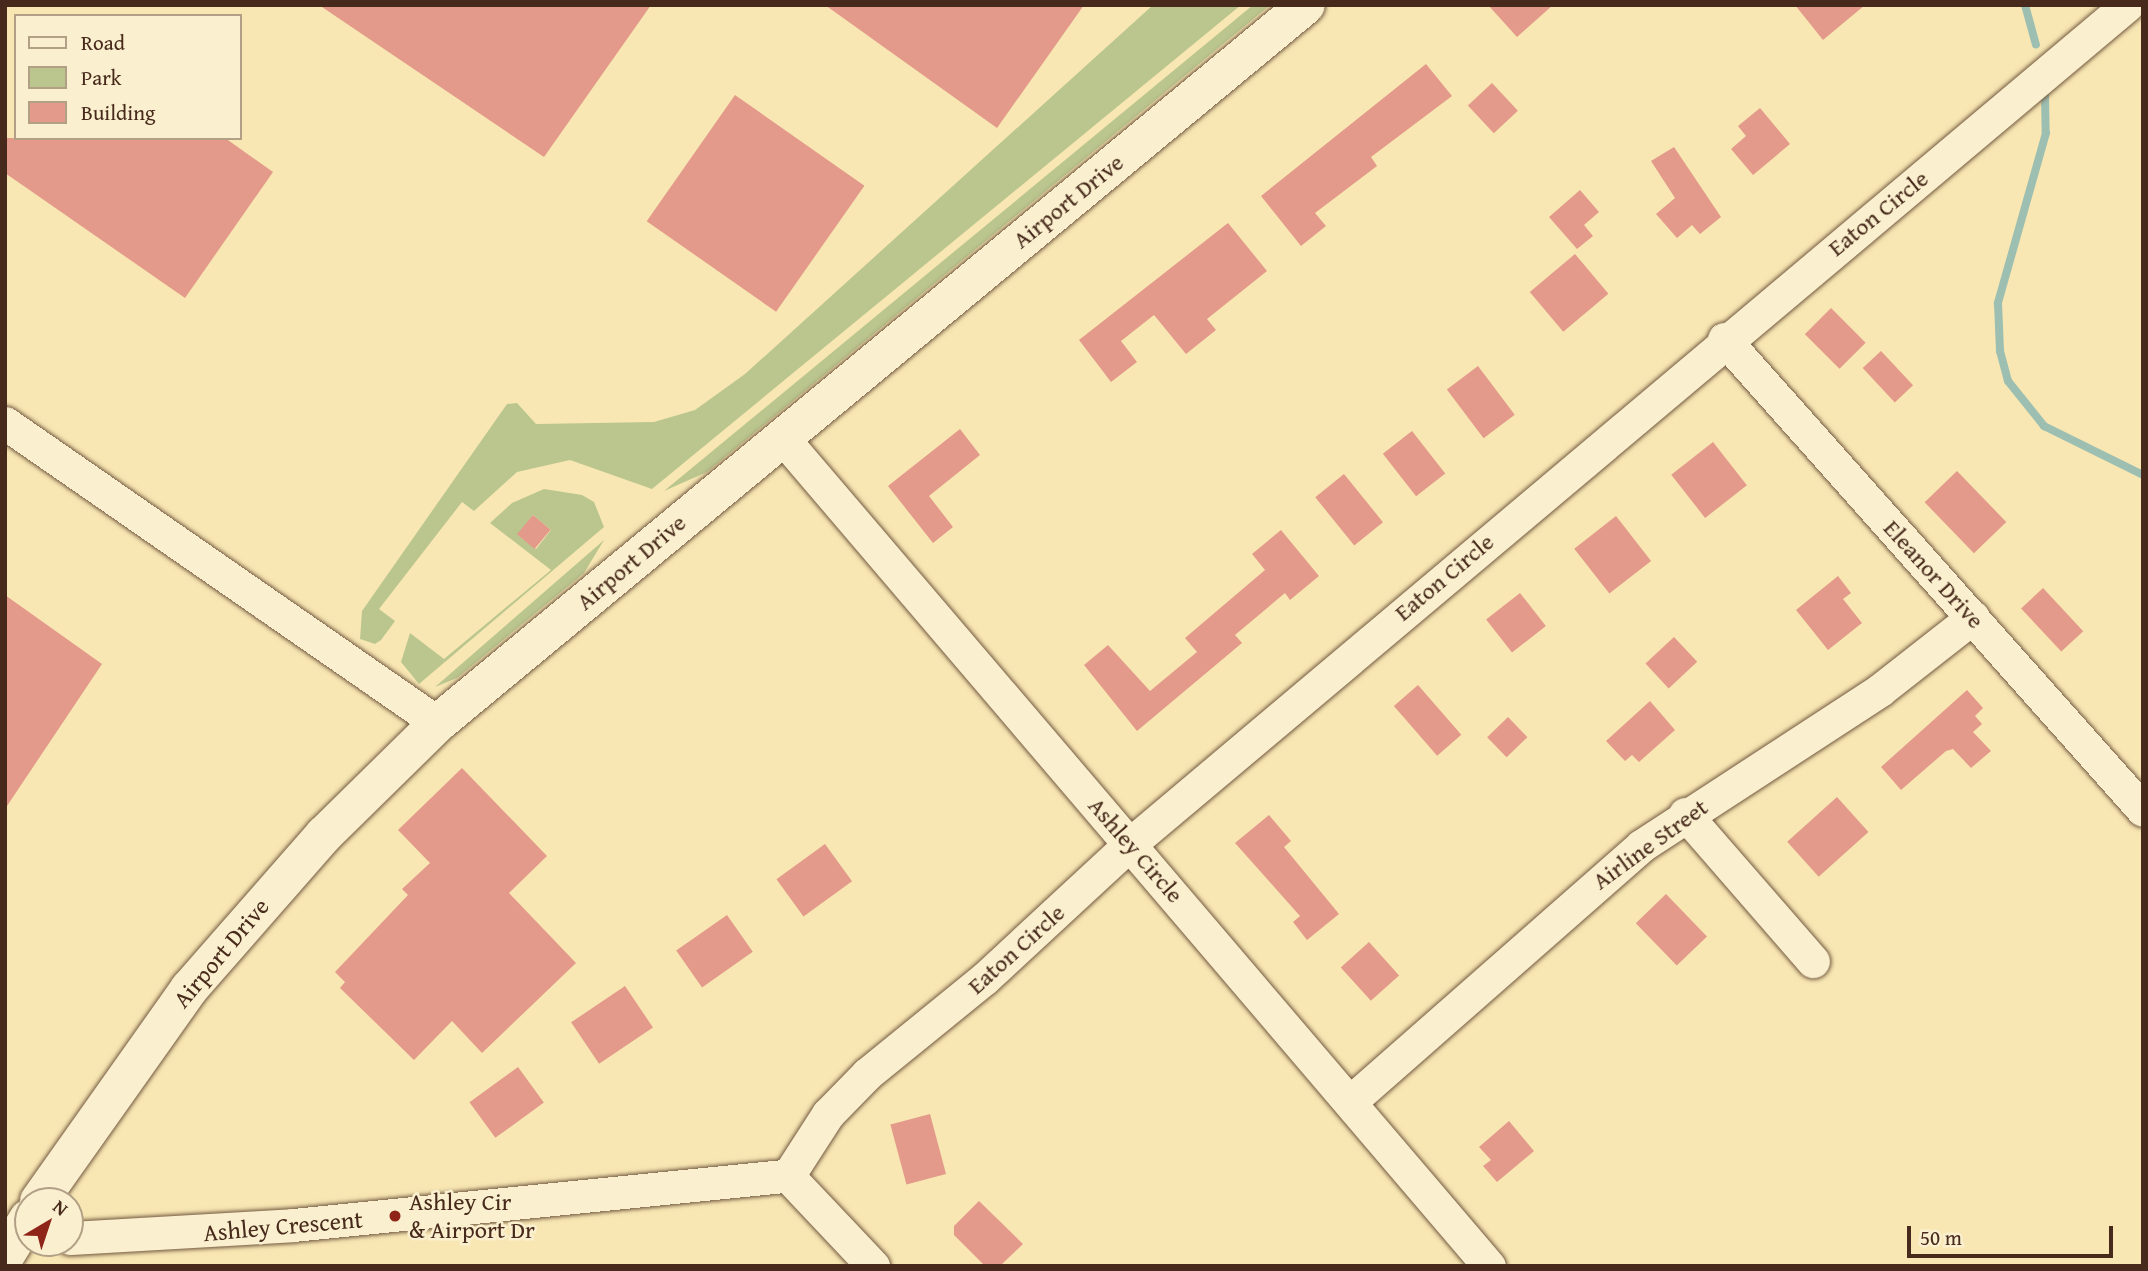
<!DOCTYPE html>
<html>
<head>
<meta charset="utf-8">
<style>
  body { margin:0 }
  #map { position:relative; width:2148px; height:1271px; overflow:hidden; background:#f8e7b3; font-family:"Gentium Book Plus",serif }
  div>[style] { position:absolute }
  .green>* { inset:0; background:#bbc68e }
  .stream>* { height:8px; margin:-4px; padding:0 4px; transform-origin:4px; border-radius:4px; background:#9dbfb1 }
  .building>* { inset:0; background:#e39a8a; transform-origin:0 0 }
  .roads { filter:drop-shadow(0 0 2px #735941) drop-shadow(0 0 2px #735941) }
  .minor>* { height:33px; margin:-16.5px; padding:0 16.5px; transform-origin:16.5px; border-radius:16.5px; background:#faefce }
  .tertiary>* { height:38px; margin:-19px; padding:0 19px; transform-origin:19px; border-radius:19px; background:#faefce }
  .dots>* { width:19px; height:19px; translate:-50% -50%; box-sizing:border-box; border:4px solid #faefce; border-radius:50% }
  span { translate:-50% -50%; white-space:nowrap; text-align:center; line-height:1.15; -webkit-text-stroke:5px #faefce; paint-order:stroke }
  .street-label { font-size:24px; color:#472a1b }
  .poi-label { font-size:24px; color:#472a1b }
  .left { translate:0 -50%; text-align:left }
  .frame { position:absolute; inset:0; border:7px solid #472a1b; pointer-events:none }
  .legend { position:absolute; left:14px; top:14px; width:228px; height:126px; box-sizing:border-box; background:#faefce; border:2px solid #b2a086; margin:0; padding:9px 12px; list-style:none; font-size:21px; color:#472a1b }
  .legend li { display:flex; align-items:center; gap:14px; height:35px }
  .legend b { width:35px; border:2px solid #b2a086 }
  .north { position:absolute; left:14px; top:1187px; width:70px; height:70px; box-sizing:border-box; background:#faefce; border:2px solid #b2a086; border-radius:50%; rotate:39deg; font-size:19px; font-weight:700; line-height:28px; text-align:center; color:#472a1b }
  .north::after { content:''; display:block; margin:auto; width:24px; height:32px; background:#8f2418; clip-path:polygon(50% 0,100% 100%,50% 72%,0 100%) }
  .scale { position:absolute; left:1907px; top:1226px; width:206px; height:32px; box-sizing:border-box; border:4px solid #472a1b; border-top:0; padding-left:9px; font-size:21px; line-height:24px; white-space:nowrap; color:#472a1b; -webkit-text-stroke:5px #faefce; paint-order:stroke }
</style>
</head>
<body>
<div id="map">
  <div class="green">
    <div style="clip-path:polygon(1153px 5px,1241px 5px,652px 489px,570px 460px,517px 472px,474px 511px,462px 502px,379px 609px,395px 621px,381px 640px,375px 644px,360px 639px,362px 611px,507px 404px,517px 403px,536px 424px,654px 422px,695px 410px,745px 374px)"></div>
    <div style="clip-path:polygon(1253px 5px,1270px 5px,707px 472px,664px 491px)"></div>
    <div style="clip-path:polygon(evenodd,544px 489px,582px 495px,594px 502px,604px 527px,419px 684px,401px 662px,410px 633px,444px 659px,551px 570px,490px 523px,512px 503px,544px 489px,533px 515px,551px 530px,536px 549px,518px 535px,533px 515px)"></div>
    <div style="clip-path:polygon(604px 540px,584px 573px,457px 678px,435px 687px)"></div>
  </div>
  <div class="stream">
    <div style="left:2025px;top:5px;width:41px;rotate:74.6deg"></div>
    <div style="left:2045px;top:94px;width:39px;rotate:89deg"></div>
    <div style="left:2046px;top:133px;width:177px;rotate:105.8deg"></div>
    <div style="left:1998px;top:303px;width:48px;rotate:87.6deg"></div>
    <div style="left:2000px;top:351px;width:31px;rotate:75deg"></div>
    <div style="left:2008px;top:381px;width:58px;rotate:51.3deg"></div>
    <div style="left:2044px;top:426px;width:110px;rotate:26.3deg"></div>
  </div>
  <div class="building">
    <div style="clip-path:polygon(319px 5px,651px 5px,544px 157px)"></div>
    <div style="clip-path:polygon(825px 5px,1084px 5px,997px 128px)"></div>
    <div style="clip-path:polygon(1488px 5px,1553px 5px,1517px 37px)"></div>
    <div style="clip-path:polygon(1795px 5px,1865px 5px,1823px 40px)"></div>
    <div style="clip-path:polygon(1426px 64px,1452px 96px,1371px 157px,1377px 166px,1315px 213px,1326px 226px,1301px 246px,1261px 196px)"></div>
    <div style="left:1492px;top:83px;width:38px;height:33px;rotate:47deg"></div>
    <div style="left:735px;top:95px;width:158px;height:154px;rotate:35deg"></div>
    <div style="clip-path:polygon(1760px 108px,1790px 144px,1753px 175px,1731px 149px,1746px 136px,1738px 126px)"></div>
    <div style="clip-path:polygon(5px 138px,225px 138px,273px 172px,185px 298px,5px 173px)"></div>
    <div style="clip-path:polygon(1674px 147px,1721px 217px,1700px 234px,1692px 225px,1677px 238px,1656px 214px,1675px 198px,1651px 161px)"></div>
    <div style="clip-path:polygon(1580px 190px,1599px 212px,1584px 225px,1593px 236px,1577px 249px,1549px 217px)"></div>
    <div style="clip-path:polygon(1228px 223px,1267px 271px,1207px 319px,1216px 330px,1186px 354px,1154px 315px,1121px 341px,1137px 362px,1111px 382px,1079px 340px)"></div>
    <div style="left:1575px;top:254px;width:52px;height:59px;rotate:50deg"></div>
    <div style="left:1831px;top:308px;width:49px;height:37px;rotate:45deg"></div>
    <div style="left:1881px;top:351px;width:47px;height:25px;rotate:47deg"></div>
    <div style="left:1478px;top:366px;width:61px;height:39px;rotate:53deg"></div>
    <div style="clip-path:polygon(960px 429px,980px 455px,929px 496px,953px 527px,933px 543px,888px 486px)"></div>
    <div style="left:1412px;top:431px;width:54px;height:37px;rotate:52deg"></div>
    <div style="left:1713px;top:442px;width:55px;height:53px;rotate:52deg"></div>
    <div style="left:1957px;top:471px;width:71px;height:45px;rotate:46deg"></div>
    <div style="left:1344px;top:474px;width:62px;height:37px;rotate:51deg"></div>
    <div style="left:533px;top:515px;width:23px;height:25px;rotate:40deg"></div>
    <div style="left:1616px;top:516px;width:57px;height:53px;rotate:52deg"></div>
    <div style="clip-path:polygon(1281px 530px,1319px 576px,1290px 600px,1285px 593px,1235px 635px,1242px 643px,1137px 731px,1084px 665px,1108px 645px,1150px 691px,1197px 652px,1185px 638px,1265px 570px,1252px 554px)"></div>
    <div style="clip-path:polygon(1838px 576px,1851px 593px,1843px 599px,1862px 623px,1828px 650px,1796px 610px)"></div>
    <div style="left:2043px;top:588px;width:59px;height:30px;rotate:47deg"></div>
    <div style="left:1520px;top:593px;width:42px;height:43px;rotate:52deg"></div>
    <div style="clip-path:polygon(5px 595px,102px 664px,5px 809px)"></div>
    <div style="left:1674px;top:637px;width:34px;height:39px;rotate:47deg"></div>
    <div style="left:1418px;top:685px;width:66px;height:32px;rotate:49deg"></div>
    <div style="clip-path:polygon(1967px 690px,1983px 708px,1975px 716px,1982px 724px,1973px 732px,1991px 751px,1971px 768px,1953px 749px,1946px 751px,1901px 790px,1881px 767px)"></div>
    <div style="clip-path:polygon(1650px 701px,1675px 730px,1639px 762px,1632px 755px,1625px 761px,1606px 741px)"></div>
    <div style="left:1508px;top:717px;width:28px;height:29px;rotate:46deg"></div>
    <div style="clip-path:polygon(462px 768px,547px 856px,509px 893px,576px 963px,482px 1053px,452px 1021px,414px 1060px,340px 988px,345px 982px,335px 972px,408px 895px,402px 889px,430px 863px,398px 830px)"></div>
    <div style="left:1837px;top:797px;width:47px;height:67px;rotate:48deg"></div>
    <div style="clip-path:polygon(1269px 815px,1291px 841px,1284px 847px,1339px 914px,1307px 940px,1293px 922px,1300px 916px,1235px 843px)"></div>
    <div style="left:825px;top:844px;width:46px;height:60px;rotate:54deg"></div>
    <div style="left:1666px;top:894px;width:59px;height:42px;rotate:46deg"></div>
    <div style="left:727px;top:915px;width:45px;height:62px;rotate:55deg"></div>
    <div style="left:1369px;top:942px;width:45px;height:38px;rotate:48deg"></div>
    <div style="left:625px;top:986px;width:50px;height:65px;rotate:56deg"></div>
    <div style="left:518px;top:1067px;width:44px;height:60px;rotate:54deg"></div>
    <div style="left:930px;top:1114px;width:62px;height:41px;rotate:75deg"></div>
    <div style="clip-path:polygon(1509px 1121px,1534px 1151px,1497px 1182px,1483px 1166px,1491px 1160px,1479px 1147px)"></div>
    <div style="clip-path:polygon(979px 1201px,1023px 1244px,1000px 1266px,985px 1266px,954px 1235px,954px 1226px)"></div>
  </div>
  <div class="roads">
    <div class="minor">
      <div style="left:1724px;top:339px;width:630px;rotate:48.34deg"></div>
      <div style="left:5px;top:423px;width:527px;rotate:34.72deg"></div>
      <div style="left:781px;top:436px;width:1091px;rotate:49.54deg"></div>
      <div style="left:1685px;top:814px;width:195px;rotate:49deg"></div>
      <div style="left:1351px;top:1101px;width:386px;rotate:-41.3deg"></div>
      <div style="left:1641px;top:846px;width:285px;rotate:-33.1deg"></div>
      <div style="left:1880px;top:690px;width:118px;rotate:-38.1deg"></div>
      <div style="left:788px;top:1176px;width:74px;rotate:-57.2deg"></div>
      <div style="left:828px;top:1114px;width:56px;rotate:-45.7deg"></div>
      <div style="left:867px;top:1074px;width:151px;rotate:-39.1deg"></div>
      <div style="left:984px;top:979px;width:199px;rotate:-42.8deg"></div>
      <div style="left:1130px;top:844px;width:1303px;rotate:-40.08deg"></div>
      <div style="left:788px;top:1176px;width:124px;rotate:46.6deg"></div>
      <div style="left:70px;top:1238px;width:223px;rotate:-3.3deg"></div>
      <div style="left:293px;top:1225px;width:497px;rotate:-5.7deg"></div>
    </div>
    <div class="tertiary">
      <div style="left:39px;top:1201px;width:260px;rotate:-54.7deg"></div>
      <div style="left:189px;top:989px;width:205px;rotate:-48.8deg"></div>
      <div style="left:324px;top:835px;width:160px;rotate:-44.5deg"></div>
      <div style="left:438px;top:723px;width:1126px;rotate:-39.6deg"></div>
      <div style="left:5px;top:1256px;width:44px;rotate:-58.1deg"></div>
    </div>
  </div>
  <div class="dots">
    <div style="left:395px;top:1216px;background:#8f2418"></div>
  </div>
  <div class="street-label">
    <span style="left:1068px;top:201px;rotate:-39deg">Airport Drive</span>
    <span style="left:1878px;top:213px;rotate:-39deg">Eaton Circle</span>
    <span style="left:631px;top:562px;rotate:-40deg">Airport Drive</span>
    <span style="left:1934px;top:574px;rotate:48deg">Eleanor Drive</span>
    <span style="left:1444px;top:577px;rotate:-40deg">Eaton Circle</span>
    <span style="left:1650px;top:844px;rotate:-36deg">Airline Street</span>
    <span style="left:1136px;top:850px;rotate:49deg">Ashley Circle</span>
    <span style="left:1016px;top:949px;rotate:-42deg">Eaton Circle</span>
    <span style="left:221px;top:953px;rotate:-50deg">Airport Drive</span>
    <span style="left:283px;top:1226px;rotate:-5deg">Ashley Crescent</span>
  </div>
  <div class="poi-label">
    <span class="left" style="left:409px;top:1216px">Ashley Cir<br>&amp; Airport Dr</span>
  </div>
  <div class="frame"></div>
  <ul class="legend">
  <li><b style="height:9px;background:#faefce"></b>Road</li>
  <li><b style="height:19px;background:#bbc68e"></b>Park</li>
  <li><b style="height:19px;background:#e39a8a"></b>Building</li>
  </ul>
  <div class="north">N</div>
  <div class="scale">50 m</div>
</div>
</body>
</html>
